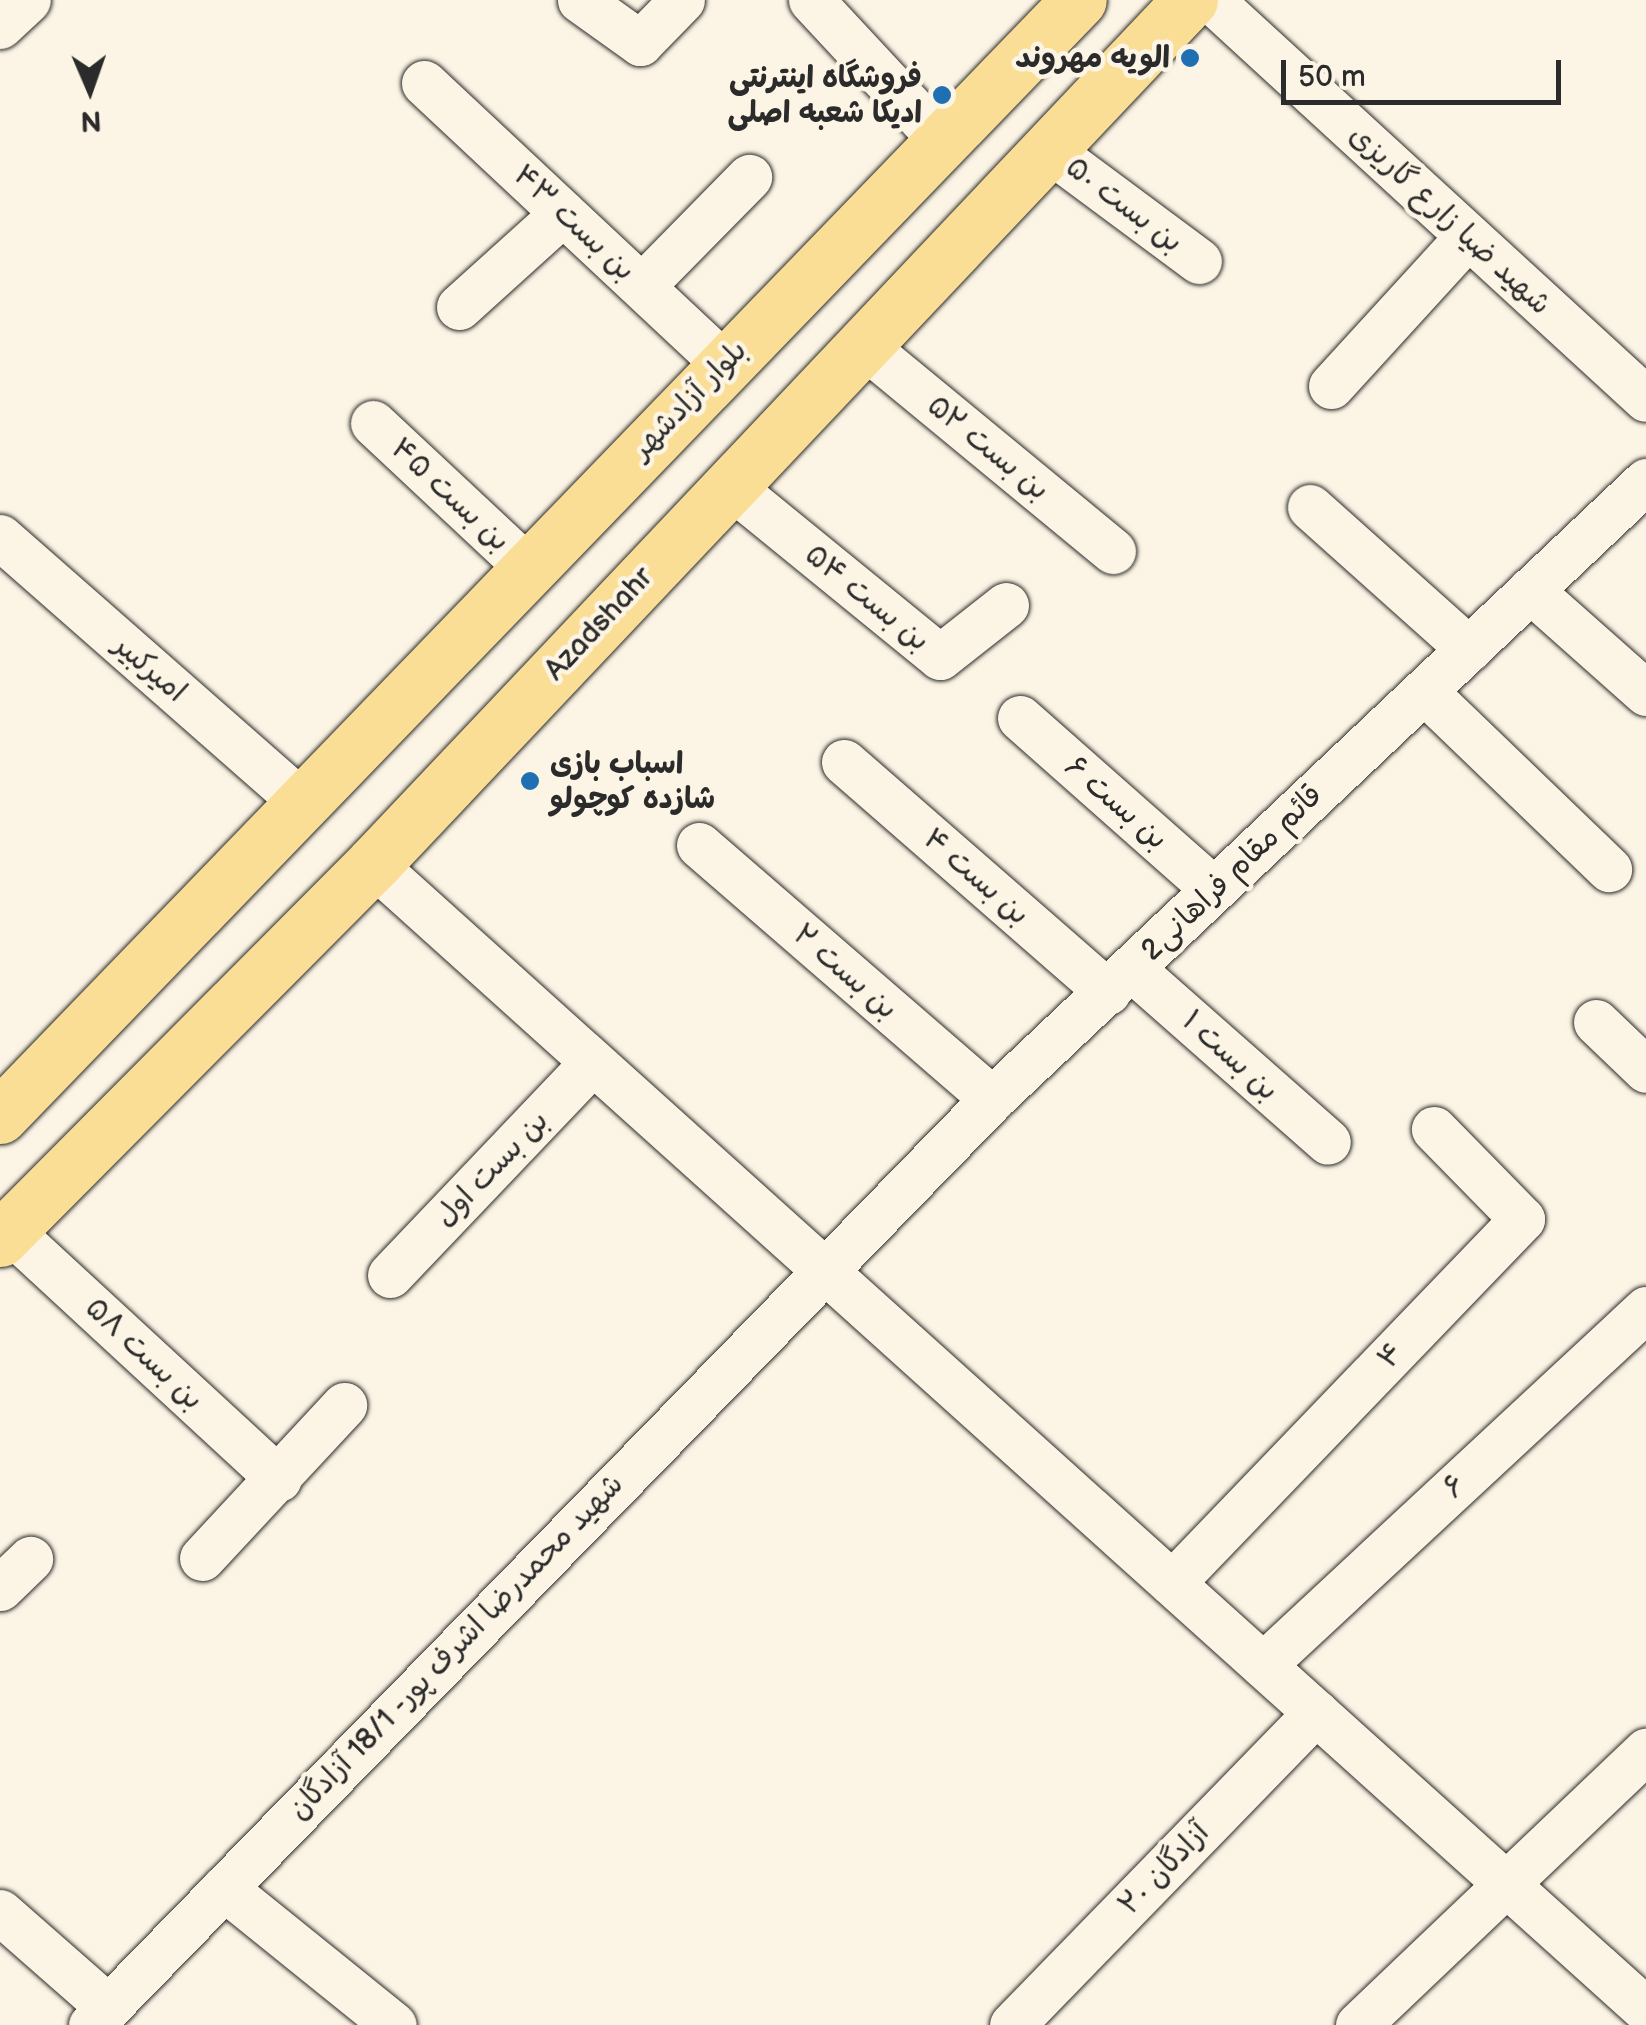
<!DOCTYPE html>
<html>
<head>
<meta charset="utf-8">
<style>
  body { margin:0 }
  #map { position:relative; width:1646px; height:2025px; overflow:hidden; background:#fcf5e5; font-family:"Balsamiq Sans","Playpen Sans Arabic",sans-serif }
  div>[style] { position:absolute }
  .roads { filter:drop-shadow(0 0 2px #2b2b2b) drop-shadow(0 0 2px #2b2b2b) }
  .minor>* { height:45px; margin:-22.5px; padding:0 22.5px; transform-origin:22.5px; border-radius:22.5px; background:#fcf5e5 }
  .major>* { height:55px; margin:-27.5px; padding:0 27.5px; transform-origin:27.5px; border-radius:27.5px; background:#fbde96 }
  .dots>* { width:28px; height:28px; translate:-50% -50%; box-sizing:border-box; border:5px solid #fcf5e5; border-radius:50% }
  span { translate:-50% -50%; white-space:nowrap; text-align:center; line-height:1.15; -webkit-text-stroke:9px #fcf5e5; paint-order:stroke }
  .poi-label { font-size:30px; color:#2b2b2b; font-weight:700 }
  .right { translate:-100% -50%; text-align:right }
  .left { translate:0 -50%; text-align:left }
  .street-label { font-size:30px; color:#2b2b2b }
  .north { position:absolute; left:40px; top:40px; width:100px; height:100px; -webkit-text-stroke:8px #fcf5e5; paint-order:stroke; rotate:178deg; font-size:28px; font-weight:700; line-height:40px; text-align:center; color:#2b2b2b }
  .north::after { content:''; display:block; margin:auto; width:35px; height:45px; background:#2b2b2b; clip-path:polygon(50% 0,100% 100%,50% 72%,0 100%) }
  .scale { position:absolute; left:1281px; top:60px; width:280px; height:45px; box-sizing:border-box; border:5px solid #2b2b2b; border-top:0; padding-left:12px; font-size:30px; line-height:35px; white-space:nowrap; color:#2b2b2b; -webkit-text-stroke:8px #fcf5e5; paint-order:stroke }
</style>
</head>
<body>
<div id="map">
  <div class="roads">
    <div class="minor">
      <div style="left:580px;top:0;width:74px;rotate:35.6deg"></div>
      <div style="left:640px;top:43px;width:60px;rotate:-45.7deg"></div>
      <div style="left:811px;top:0;width:191px;rotate:47.1deg"></div>
      <div style="left:1211px;top:0;width:590px;rotate:42.53deg"></div>
      <div style="left:0;top:26px;width:38px;rotate:-43deg"></div>
      <div style="left:424px;top:83px;width:411px;rotate:43.1deg"></div>
      <div style="left:1048px;top:149px;width:188px;rotate:36.6deg"></div>
      <div style="left:642px;top:286px;width:153px;rotate:-45.5deg"></div>
      <div style="left:459px;top:307px;width:140px;rotate:-42.1deg"></div>
      <div style="left:863px;top:345px;width:324px;rotate:39.5deg"></div>
      <div style="left:1331px;top:386px;width:203px;rotate:-47.6deg"></div>
      <div style="left:373px;top:423px;width:211px;rotate:43.1deg"></div>
      <div style="left:729px;top:485px;width:272px;rotate:39.2deg"></div>
      <div style="left:940px;top:657px;width:84px;rotate:-38.2deg"></div>
      <div style="left:1310px;top:507px;width:213px;rotate:41.8deg"></div>
      <div style="left:0;top:537px;width:400px;rotate:41.3deg"></div>
      <div style="left:1530px;top:590px;width:155px;rotate:41.6deg"></div>
      <div style="left:1424px;top:691px;width:257px;rotate:43.9deg"></div>
      <div style="left:1020px;top:718px;width:258px;rotate:41.5deg"></div>
      <div style="left:844px;top:762px;width:350px;rotate:41.1deg"></div>
      <div style="left:699px;top:845px;width:388px;rotate:40.9deg"></div>
      <div style="left:373px;top:864px;width:1713px;rotate:41.99deg"></div>
      <div style="left:1132px;top:969px;width:261px;rotate:41.4deg"></div>
      <div style="left:1596px;top:1022px;width:69px;rotate:43.8deg"></div>
      <div style="left:9px;top:1230px;width:367px;rotate:42.7deg"></div>
      <div style="left:390px;top:1275px;width:294px;rotate:-46.4deg"></div>
      <div style="left:202px;top:1558px;width:209px;rotate:-47.1deg"></div>
      <div style="left:1172px;top:1583px;width:505px;rotate:-46.12deg"></div>
      <div style="left:1522px;top:1219px;width:126px;rotate:-134.4deg"></div>
      <div style="left:0;top:1588px;width:42px;rotate:-44deg"></div>
      <div style="left:1263px;top:1665px;width:523px;rotate:-42.91deg"></div>
      <div style="left:224px;top:1888px;width:218px;rotate:38.9deg"></div>
      <div style="left:0;top:1912px;width:144px;rotate:41.3deg"></div>
      <div style="left:91px;top:2025px;width:1292px;rotate:-45.78deg"></div>
      <div style="left:992px;top:1099px;width:900px;rotate:-43.38deg"></div>
      <div style="left:1012px;top:2025px;width:436px;rotate:-45.8deg"></div>
      <div style="left:1358px;top:2025px;width:398px;rotate:-43.6deg"></div>
    </div>
    <div class="major">
      <div style="left:0;top:1116px;width:1552px;rotate:-45.97deg"></div>
      <div style="left:0;top:1239px;width:529px;rotate:-45.15deg"></div>
      <div style="left:373px;top:864px;width:1189px;rotate:-46.6deg"></div>
    </div>
  </div>
  <div class="dots">
    <div style="left:1190px;top:58px;background:#1f6fb2"></div>
    <div style="left:942px;top:95px;background:#1f6fb2"></div>
    <div style="left:530px;top:781px;background:#1f6fb2"></div>
  </div>
  <div class="poi-label">
    <span class="right" style="left:1170px;top:58px">الویه مهروند</span>
    <span class="right" style="left:922px;top:95px">فروشگاه اینترنتی<br>ادیکا شعبه اصلی</span>
    <span class="left" style="left:550px;top:781px">اسباب بازی<br>شازده کوچولو</span>
  </div>
  <div class="street-label">
    <span style="left:1124px;top:205px;rotate:37deg">بن بست ۵۰</span>
    <span style="left:1450px;top:220px;rotate:43deg">شهید ضیا زارع گاریزی</span>
    <span style="left:574px;top:223px;rotate:43deg">بن بست ۴۳</span>
    <span style="left:689px;top:400px;rotate:-46deg">بلوار آزادشهر</span>
    <span style="left:988px;top:448px;rotate:39deg">بن بست ۵۲</span>
    <span style="left:450px;top:495px;rotate:43deg">بن بست ۴۵</span>
    <span style="left:867px;top:598px;rotate:39deg">بن بست ۵۴</span>
    <span style="left:599px;top:624px;rotate:-47deg">Azadshahr</span>
    <span style="left:150px;top:669px;rotate:41deg">امیرکبیر</span>
    <span style="left:1116px;top:803px;rotate:41deg">بن بست ۶</span>
    <span style="left:1232px;top:873px;rotate:-44deg">2قائم مقام فراهانی</span>
    <span style="left:976px;top:877px;rotate:41deg">بن بست ۴</span>
    <span style="left:845px;top:972px;rotate:41deg">بن بست ۲</span>
    <span style="left:1230px;top:1056px;rotate:42deg">بن بست ۱</span>
    <span style="left:492px;top:1169px;rotate:-46deg">بن بست اول</span>
    <span style="left:144px;top:1354px;rotate:43deg">بن بست ۵۸</span>
    <span style="left:1391px;top:1356px;rotate:-46deg">۴</span>
    <span style="left:1455px;top:1487px;rotate:-43deg">۶</span>
    <span style="left:456px;top:1647px;rotate:-46deg">شهید محمدرضا اشرف پور- 18/1 آزادگان</span>
    <span style="left:1164px;top:1869px;rotate:-46deg">۲۰ آزادگان</span>
  </div>
  <div class="north">N</div>
  <div class="scale">50 m</div>
</div>
</body>
</html>
